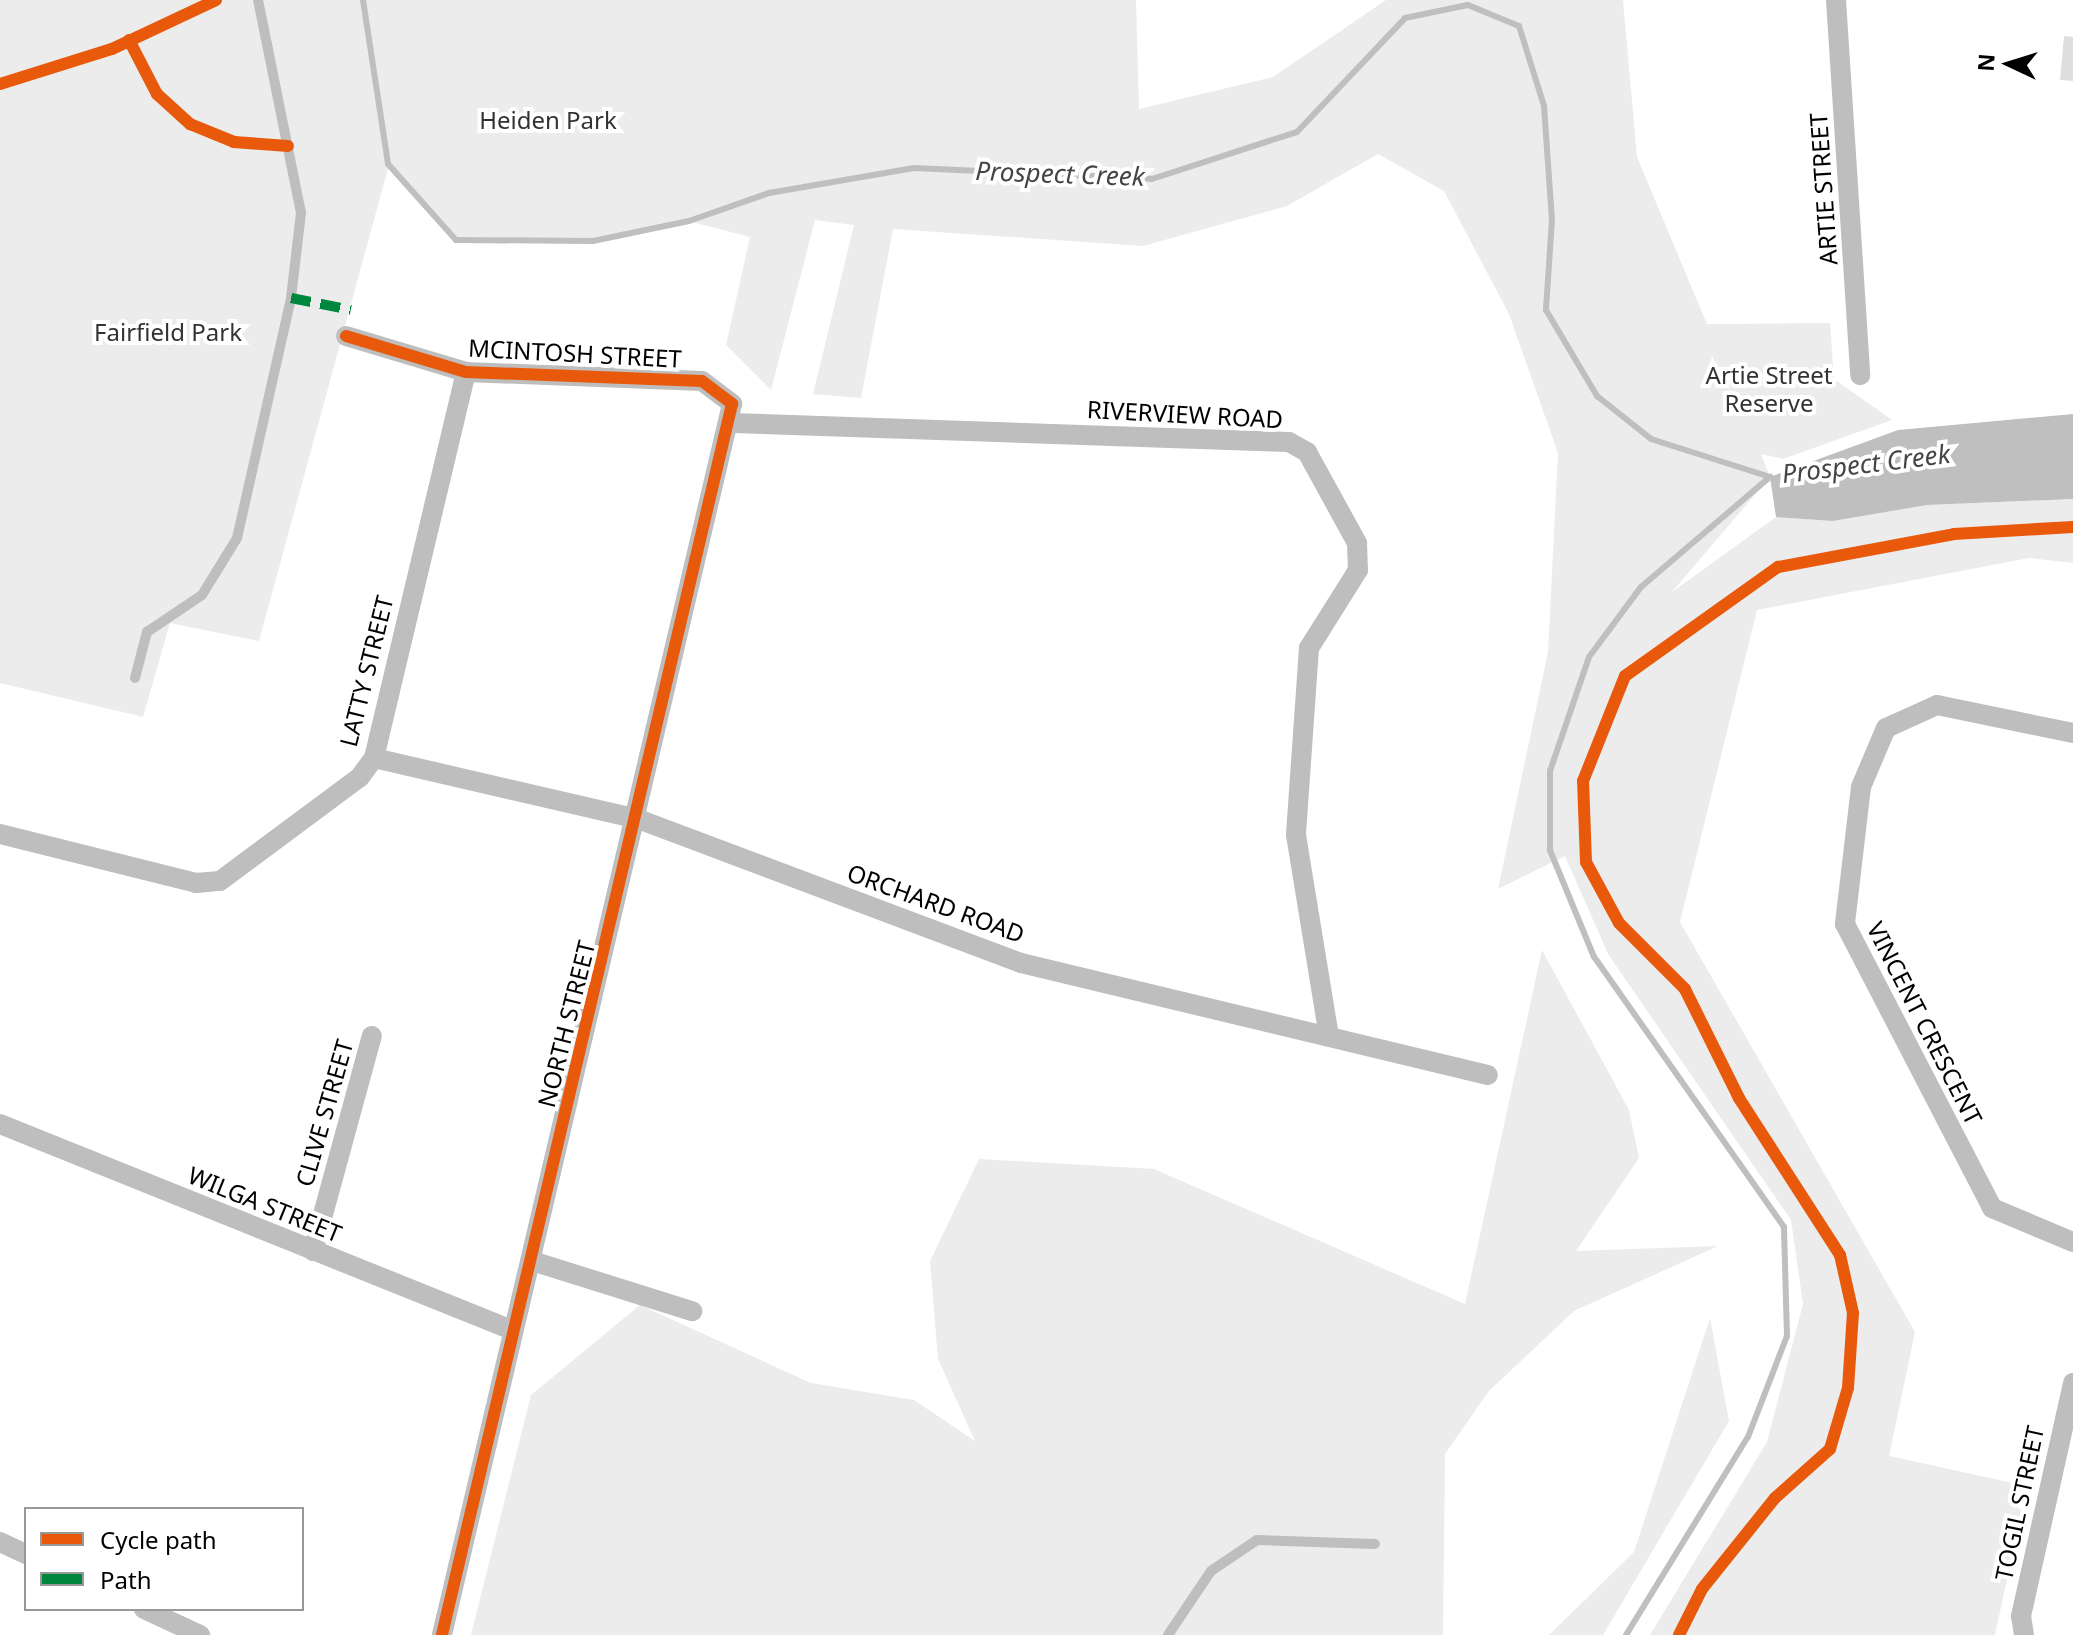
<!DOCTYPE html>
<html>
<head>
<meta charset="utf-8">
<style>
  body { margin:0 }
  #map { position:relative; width:2073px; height:1635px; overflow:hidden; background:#fff; font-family:"Noto Sans",sans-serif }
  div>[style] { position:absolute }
  .green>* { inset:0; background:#ececec }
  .water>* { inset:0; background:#bfbfbf }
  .stream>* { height:6px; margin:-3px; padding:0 3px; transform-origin:3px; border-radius:3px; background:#bfbfbf }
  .building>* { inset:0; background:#dfdfdf }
  .lane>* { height:10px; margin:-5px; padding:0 5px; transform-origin:5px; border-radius:5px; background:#bebebe }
  .street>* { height:20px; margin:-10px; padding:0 10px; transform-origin:10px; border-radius:10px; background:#bebebe }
  .quiet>* { height:10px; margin-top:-5px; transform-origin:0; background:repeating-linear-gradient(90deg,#00873e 0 20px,transparent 0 30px) }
  .cycleway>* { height:12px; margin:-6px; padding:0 6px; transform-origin:6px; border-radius:6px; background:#e8590c }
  span { translate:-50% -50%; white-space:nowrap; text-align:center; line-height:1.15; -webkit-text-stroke:8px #fff; paint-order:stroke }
  .park-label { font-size:24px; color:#333 }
  .street-label { font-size:24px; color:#000 }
  .water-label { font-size:26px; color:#444; font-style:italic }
  .legend { position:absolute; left:24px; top:1507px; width:280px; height:104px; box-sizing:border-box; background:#fff; border:2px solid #999; margin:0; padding:10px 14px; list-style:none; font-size:24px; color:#000 }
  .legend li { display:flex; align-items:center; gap:16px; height:40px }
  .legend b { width:40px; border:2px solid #999 }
  .north { position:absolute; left:1969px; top:24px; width:80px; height:80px; -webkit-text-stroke:6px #fff; paint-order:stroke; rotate:274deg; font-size:22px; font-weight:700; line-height:32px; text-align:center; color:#000 }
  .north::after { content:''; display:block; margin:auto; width:28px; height:36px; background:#000; clip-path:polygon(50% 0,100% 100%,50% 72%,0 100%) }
</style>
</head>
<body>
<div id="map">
  <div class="green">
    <div style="clip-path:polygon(0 0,1136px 0,1139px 109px,1273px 77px,1386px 0,1623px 0,1637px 157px,1707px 324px,1830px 323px,1834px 379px,1892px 420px,1783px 459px,1761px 454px,1770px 477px,1672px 592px,1776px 517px,1833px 521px,1927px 505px,2073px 499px,2073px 563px,2029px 558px,1757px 610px,1680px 922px,1915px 1332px,1889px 1456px,2027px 1486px,1995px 1635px,1650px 1635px,1767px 1442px,1803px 1304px,1791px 1220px,1608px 954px,1565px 856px,1498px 889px,1548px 652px,1558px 453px,1509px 314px,1444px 191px,1378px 154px,1287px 206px,1143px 246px,893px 229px,861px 398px,813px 394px,854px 225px,815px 220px,771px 390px,726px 345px,750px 237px,688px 221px,593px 241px,456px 240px,389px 165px,259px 641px,170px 623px,143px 717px,0 683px)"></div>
    <div style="clip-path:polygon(1542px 950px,1629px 1110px,1639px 1158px,1576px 1251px,1718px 1246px,1574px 1311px,1488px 1392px,1445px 1454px,1443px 1635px,471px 1635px,531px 1395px,640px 1305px,811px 1383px,914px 1400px,975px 1441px,938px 1359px,930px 1261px,979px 1159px,1154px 1169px,1465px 1304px)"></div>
    <div style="clip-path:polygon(1710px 1318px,1729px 1421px,1603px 1635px,1549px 1635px,1634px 1552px)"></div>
  </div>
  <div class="water">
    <div style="clip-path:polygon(2073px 414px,2073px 499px,1927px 505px,1833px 521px,1776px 517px,1770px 477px,1898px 430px)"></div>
  </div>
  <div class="stream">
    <div style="left:363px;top:0;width:166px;rotate:81.3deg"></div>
    <div style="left:388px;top:164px;width:102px;rotate:48.2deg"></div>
    <div style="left:456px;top:240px;width:137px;rotate:0.4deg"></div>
    <div style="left:593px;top:241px;width:98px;rotate:-11.8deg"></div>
    <div style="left:689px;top:221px;width:85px;rotate:-19.3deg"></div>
    <div style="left:769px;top:193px;width:147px;rotate:-9.8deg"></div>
    <div style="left:914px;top:168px;width:238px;rotate:2.6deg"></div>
    <div style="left:1152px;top:179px;width:152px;rotate:-18deg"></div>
    <div style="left:1297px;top:132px;width:157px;rotate:-46.5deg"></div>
    <div style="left:1405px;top:18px;width:64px;rotate:-11.7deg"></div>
    <div style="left:1468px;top:5px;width:55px;rotate:22.4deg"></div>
    <div style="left:1519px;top:26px;width:84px;rotate:72.6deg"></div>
    <div style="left:1544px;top:106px;width:113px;rotate:86deg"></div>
    <div style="left:1552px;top:219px;width:91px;rotate:93.8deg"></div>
    <div style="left:1546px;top:310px;width:100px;rotate:59.3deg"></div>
    <div style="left:1597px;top:396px;width:69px;rotate:38.5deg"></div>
    <div style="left:1651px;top:439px;width:125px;rotate:17.7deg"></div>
    <div style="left:1626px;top:1635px;width:233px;rotate:-58.4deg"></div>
    <div style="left:1748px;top:1437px;width:108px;rotate:-68.9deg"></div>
    <div style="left:1787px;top:1336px;width:109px;rotate:-91.6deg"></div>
    <div style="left:1784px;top:1227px;width:330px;rotate:-125.1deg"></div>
    <div style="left:1594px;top:957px;width:116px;rotate:-112.4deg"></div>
    <div style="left:1550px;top:850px;width:79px;rotate:-90deg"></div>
    <div style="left:1550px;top:771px;width:120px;rotate:-71.1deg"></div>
    <div style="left:1589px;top:657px;width:87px;rotate:-53.4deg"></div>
    <div style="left:1641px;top:587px;width:170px;rotate:-40.5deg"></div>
  </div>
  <div class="building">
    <div style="clip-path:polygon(2064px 36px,2073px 37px,2073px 81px,2060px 80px)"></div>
  </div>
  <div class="lane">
    <div style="left:135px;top:678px;width:48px;rotate:-75.4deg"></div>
    <div style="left:147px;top:632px;width:66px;rotate:-33.9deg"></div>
    <div style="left:202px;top:595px;width:67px;rotate:-58.4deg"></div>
    <div style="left:237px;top:538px;width:246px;rotate:-77.3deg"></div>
    <div style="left:291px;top:298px;width:86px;rotate:-83.3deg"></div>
    <div style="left:301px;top:213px;width:217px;rotate:-101.4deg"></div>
    <div style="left:1168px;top:1635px;width:77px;rotate:-56.1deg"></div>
    <div style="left:1211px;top:1571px;width:55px;rotate:-34deg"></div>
    <div style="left:1257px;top:1540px;width:118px;rotate:1.9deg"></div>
  </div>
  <div class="street">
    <div style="left:1836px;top:0;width:376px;rotate:86.3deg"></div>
    <div style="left:346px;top:336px;width:125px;rotate:16.7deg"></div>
    <div style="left:466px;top:372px;width:236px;rotate:2.2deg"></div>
    <div style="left:702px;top:381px;width:38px;rotate:37deg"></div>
    <div style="left:732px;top:404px;width:1265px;rotate:103.26deg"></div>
    <div style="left:733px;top:423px;width:556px;rotate:1.96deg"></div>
    <div style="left:1289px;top:442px;width:21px;rotate:29deg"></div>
    <div style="left:1307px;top:452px;width:104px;rotate:61.2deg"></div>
    <div style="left:1357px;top:543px;width:27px;rotate:88deg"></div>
    <div style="left:1358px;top:570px;width:92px;rotate:122.1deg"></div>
    <div style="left:1309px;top:648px;width:187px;rotate:94deg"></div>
    <div style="left:1296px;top:835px;width:204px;rotate:80.7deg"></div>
    <div style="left:2073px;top:733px;width:139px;rotate:-168.4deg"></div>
    <div style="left:1937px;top:705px;width:56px;rotate:155.7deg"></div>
    <div style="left:1886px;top:728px;width:64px;rotate:113deg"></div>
    <div style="left:1861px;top:787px;width:138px;rotate:96.7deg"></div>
    <div style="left:1845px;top:924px;width:320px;rotate:62.6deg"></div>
    <div style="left:1992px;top:1208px;width:88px;rotate:22.8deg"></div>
    <div style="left:374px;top:758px;width:271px;rotate:13deg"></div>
    <div style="left:638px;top:819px;width:409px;rotate:20.6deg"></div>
    <div style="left:1021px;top:963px;width:480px;rotate:13.5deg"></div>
    <div style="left:0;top:834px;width:202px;rotate:14deg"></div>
    <div style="left:196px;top:883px;width:24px;rotate:-5deg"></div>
    <div style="left:220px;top:881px;width:174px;rotate:-36.6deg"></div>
    <div style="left:360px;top:777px;width:24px;rotate:-54deg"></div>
    <div style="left:374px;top:758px;width:397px;rotate:-76.6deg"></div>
    <div style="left:0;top:1124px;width:552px;rotate:21.92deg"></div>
    <div style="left:313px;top:1251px;width:223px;rotate:-74.7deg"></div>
    <div style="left:532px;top:1261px;width:168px;rotate:17.4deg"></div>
    <div style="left:0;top:1542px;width:29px;rotate:25deg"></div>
    <div style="left:144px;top:1609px;width:62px;rotate:24.9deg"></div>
    <div style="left:2024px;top:1635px;width:19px;rotate:-99deg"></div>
    <div style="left:2021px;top:1616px;width:239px;rotate:-77.4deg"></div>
  </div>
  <div class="quiet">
    <div style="left:291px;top:298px;width:61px;rotate:11.3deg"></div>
  </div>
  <div class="cycleway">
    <div style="left:129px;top:40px;width:61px;rotate:62.6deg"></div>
    <div style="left:157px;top:94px;width:45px;rotate:42.3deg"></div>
    <div style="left:190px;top:124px;width:48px;rotate:22.2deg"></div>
    <div style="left:234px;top:142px;width:54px;rotate:4.2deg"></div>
    <div style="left:0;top:84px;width:117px;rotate:-17.4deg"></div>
    <div style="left:112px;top:49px;width:115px;rotate:-25.2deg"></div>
    <div style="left:346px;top:336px;width:125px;rotate:16.7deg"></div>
    <div style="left:466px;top:372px;width:236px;rotate:2.2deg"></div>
    <div style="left:702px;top:381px;width:38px;rotate:37deg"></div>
    <div style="left:732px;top:404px;width:1265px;rotate:103.26deg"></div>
    <div style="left:1679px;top:1635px;width:51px;rotate:-63.4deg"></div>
    <div style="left:1702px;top:1589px;width:117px;rotate:-51.3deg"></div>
    <div style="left:1775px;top:1498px;width:74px;rotate:-41.7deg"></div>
    <div style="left:1830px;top:1449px;width:64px;rotate:-73.6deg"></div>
    <div style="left:1848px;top:1388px;width:75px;rotate:-86.2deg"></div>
    <div style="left:1853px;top:1313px;width:59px;rotate:-102.6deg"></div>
    <div style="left:1840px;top:1255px;width:187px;rotate:-122.8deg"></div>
    <div style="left:1739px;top:1098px;width:122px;rotate:-116.4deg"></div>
    <div style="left:1685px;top:989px;width:93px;rotate:-135deg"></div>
    <div style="left:1619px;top:923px;width:69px;rotate:-118.4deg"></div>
    <div style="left:1586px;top:862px;width:81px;rotate:-92.1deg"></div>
    <div style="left:1583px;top:781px;width:113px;rotate:-68.2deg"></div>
    <div style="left:1625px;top:676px;width:188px;rotate:-35.5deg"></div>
    <div style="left:1778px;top:567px;width:179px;rotate:-10.6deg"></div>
    <div style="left:1954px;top:534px;width:119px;rotate:-3.4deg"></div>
  </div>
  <div class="park-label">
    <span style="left:548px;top:120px">Heiden Park</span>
    <span style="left:168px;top:332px">Fairfield Park</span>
    <span style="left:1769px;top:389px">Artie Street<br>Reserve</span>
  </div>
  <div class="street-label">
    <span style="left:1823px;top:189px;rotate:-94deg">ARTIE STREET</span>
    <span style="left:575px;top:353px;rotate:3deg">MCINTOSH STREET</span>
    <span style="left:1185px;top:414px;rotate:3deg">RIVERVIEW ROAD</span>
    <span style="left:366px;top:671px;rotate:-76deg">LATTY STREET</span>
    <span style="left:936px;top:903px;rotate:20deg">ORCHARD ROAD</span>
    <span style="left:1925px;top:1023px;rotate:63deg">VINCENT CRESCENT</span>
    <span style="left:566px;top:1024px;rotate:-76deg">NORTH STREET</span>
    <span style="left:324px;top:1113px;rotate:-74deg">CLIVE STREET</span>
    <span style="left:265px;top:1204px;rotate:22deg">WILGA STREET</span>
    <span style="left:2019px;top:1503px;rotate:-78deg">TOGIL STREET</span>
  </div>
  <div class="water-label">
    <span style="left:1060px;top:174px;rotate:2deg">Prospect Creek</span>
    <span style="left:1866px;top:464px;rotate:-7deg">Prospect Creek</span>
  </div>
  <ul class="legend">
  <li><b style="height:10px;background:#e8590c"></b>Cycle path</li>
  <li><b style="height:10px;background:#00873e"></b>Path</li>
  </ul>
  <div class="north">N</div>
</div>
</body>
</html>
